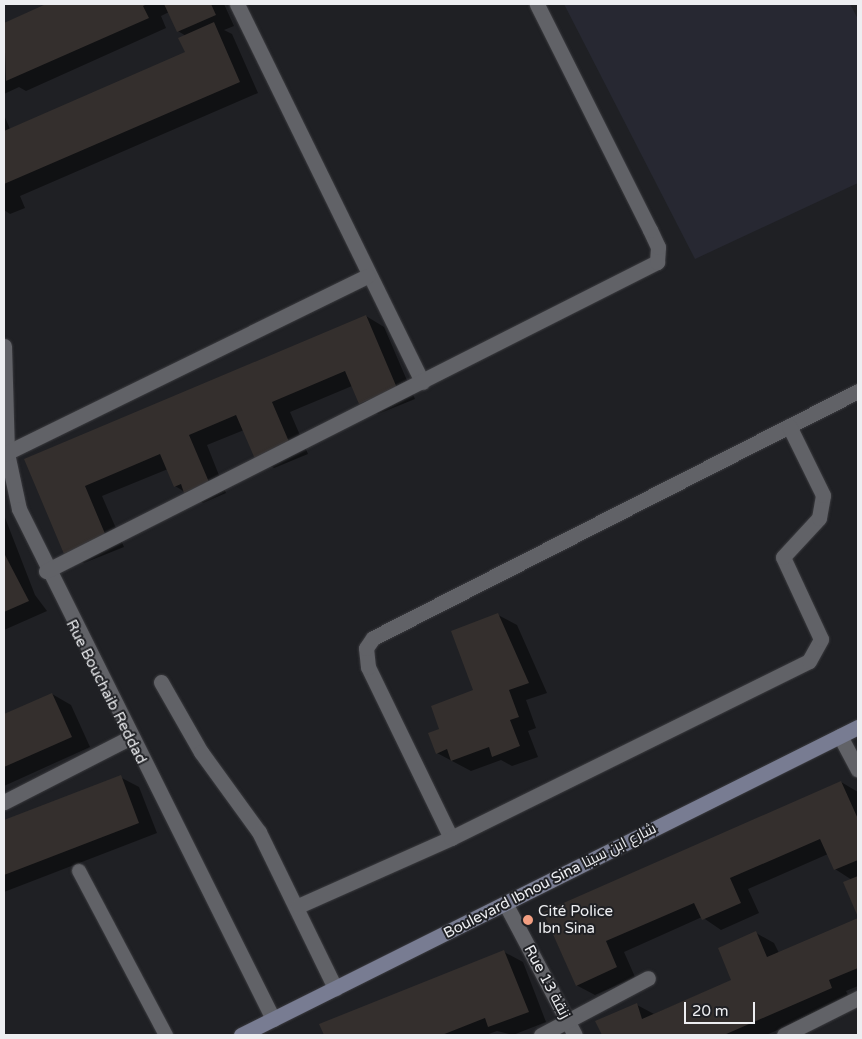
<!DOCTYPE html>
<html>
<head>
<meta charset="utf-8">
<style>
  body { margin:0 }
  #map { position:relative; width:862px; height:1039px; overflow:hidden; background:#1f2024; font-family:"Varela Round",Cairo,sans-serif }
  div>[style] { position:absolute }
  .built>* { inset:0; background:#272832 }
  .shadow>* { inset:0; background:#0007 }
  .building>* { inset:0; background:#342f2d }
  .roads { filter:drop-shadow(0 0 1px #3b3b3f) drop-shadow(0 0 1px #3b3b3f) }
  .lane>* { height:14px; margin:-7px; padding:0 7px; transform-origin:7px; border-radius:7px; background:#616267 }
  .street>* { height:15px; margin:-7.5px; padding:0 7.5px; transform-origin:7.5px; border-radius:7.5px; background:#616267 }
  .secondary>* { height:15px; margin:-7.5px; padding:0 7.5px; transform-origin:7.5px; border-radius:7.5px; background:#787c92 }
  .dots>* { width:14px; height:14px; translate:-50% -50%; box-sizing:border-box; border:2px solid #1f2024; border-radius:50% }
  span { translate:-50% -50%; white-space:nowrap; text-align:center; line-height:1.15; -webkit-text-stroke:4px #1f2024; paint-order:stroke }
  .street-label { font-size:15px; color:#edeef1 }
  .poi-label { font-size:15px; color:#edeef1 }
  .left { translate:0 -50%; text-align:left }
  .frame { position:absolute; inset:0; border:5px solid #edeef1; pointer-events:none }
  .scale { position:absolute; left:684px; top:1002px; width:71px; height:22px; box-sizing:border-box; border:2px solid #edeef1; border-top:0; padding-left:6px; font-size:15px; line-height:18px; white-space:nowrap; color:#edeef1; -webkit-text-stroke:4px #1f2024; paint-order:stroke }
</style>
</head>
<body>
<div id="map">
  <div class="built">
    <div style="clip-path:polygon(564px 4px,850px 4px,858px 19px,858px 183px,695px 259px)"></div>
  </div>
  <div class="shadow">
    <div style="clip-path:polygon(49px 4px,224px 4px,234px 26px,224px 30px,232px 34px,258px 93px,20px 196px,25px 208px,10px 214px,4px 210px,4px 115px,10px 129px,186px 53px,186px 36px,178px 31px,169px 12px,161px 16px,166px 28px,26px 91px,19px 87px,4px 94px,4px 24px)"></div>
    <div style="clip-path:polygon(366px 316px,384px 327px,415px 399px,378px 414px,360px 403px,352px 386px,290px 412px,308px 454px,274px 468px,256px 458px,244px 430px,207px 445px,226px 493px,203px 503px,175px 486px,168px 469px,102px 496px,124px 547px,84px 563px,65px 553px,26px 460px)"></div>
    <div style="clip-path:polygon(4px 515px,35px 595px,47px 611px,4px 630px)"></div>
    <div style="clip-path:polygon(498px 615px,517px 625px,547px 693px,526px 700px,536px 728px,528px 731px,538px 757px,512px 766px,501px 760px,471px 771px,437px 753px,441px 729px,474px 691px)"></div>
    <div style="clip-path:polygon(52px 694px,71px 705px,90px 747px,4px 786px,4px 715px)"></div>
    <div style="clip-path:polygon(120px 777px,139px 787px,157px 833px,4px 892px,4px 822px)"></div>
    <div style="clip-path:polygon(841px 782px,858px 792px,858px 914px,844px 883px,852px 880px,835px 869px,828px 854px,748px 889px,759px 913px,721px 930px,702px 917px,624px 952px,635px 977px,595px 995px,576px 985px,544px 913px)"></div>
    <div style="clip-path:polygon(858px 919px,858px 986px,846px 991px,850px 999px,766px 1035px,603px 1035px,597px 1022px,637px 1005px,654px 1014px,733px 980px,756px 933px,774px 943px,779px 953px)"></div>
    <div style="clip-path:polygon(504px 952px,523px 962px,546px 1022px,513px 1035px,497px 1031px,486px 1035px,325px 1035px,321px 1024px)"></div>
  </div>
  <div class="building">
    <div style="clip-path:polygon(46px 4px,147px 4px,143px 6px,149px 18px,6px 81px,4px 23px)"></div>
    <div style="clip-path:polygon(164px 4px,211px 4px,216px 15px,177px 32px)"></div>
    <div style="clip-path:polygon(214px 22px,240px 82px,4px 184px,4px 131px,185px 52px,178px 38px)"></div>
    <div style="clip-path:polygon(366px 315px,397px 388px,359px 404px,345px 371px,272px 402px,290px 444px,255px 459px,236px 415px,189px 435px,209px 482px,184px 493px,181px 484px,174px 487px,160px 454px,85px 486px,106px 536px,64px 554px,24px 459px)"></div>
    <div style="clip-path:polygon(4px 553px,29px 601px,4px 612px)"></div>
    <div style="clip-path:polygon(498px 613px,529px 683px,509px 690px,519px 717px,510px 720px,520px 746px,492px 757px,489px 747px,451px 761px,447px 749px,436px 754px,428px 733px,439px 729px,431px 706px,473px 690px,451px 631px)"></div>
    <div style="clip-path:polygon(52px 693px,72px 737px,4px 767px,4px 714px)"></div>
    <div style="clip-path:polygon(121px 775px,139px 823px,4px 875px,4px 820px)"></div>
    <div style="clip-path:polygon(841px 781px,858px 819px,858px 860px,834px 870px,820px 839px,730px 878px,741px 903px,702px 920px,694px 903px,606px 941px,617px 967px,576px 986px,543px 912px)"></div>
    <div style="clip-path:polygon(858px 876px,858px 917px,843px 882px)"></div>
    <div style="clip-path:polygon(858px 918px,858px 968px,829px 980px,832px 988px,724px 1035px,602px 1035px,595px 1021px,637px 1003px,642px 1019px,731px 980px,718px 948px,756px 931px,767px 957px)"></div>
    <div style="clip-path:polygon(504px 950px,529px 1012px,488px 1027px,485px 1018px,442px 1035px,324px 1035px,319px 1024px)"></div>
  </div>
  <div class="roads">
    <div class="lane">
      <div style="left:79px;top:871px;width:186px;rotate:62.1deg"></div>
    </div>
    <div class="street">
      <div style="left:237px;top:4px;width:421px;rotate:63.9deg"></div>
      <div style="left:4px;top:346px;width:107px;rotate:88.4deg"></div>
      <div style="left:7px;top:453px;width:57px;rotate:77.9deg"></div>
      <div style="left:19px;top:509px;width:570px;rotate:63.52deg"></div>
      <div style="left:4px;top:454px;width:405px;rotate:-26.1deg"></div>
      <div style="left:46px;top:571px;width:685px;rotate:-26.83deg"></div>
      <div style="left:657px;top:262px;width:15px;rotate:-86deg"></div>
      <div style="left:658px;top:247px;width:19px;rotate:-115deg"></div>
      <div style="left:650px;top:230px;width:253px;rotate:-116.6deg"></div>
      <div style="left:161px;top:682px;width:81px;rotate:60.3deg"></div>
      <div style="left:201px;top:752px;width:99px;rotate:54.1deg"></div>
      <div style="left:259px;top:832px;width:174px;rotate:64deg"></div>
      <div style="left:840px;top:736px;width:38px;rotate:62deg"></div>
      <div style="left:4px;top:802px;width:140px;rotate:-27.1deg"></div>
      <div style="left:451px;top:838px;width:190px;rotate:-115.9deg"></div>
      <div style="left:368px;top:667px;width:19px;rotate:-96deg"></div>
      <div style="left:366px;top:648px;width:12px;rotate:-55deg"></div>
      <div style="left:373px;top:638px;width:544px;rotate:-26.99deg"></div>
      <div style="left:505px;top:903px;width:149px;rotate:62.1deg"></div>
      <div style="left:298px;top:906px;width:167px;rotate:-24deg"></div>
      <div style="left:451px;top:838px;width:399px;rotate:-26.3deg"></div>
      <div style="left:809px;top:661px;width:25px;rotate:-61deg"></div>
      <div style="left:821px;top:639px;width:90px;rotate:-114.9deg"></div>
      <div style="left:783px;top:557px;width:53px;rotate:-47.3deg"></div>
      <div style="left:819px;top:518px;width:23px;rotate:-80deg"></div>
      <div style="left:823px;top:495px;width:77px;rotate:-116.2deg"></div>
      <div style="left:541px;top:1035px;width:121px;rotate:-28deg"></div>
      <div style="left:784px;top:1035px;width:83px;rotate:-26.6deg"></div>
    </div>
    <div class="secondary">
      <div style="left:241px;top:1035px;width:690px;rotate:-26.53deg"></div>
    </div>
  </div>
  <div class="dots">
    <div style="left:528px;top:920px;background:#f39f82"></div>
  </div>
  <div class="street-label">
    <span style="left:106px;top:692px;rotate:63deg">Rue Bouchaib Reddad</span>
    <span style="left:550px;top:881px;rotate:-27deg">Boulevard Ibnou Sina شارع ابن سينا</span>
    <span style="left:547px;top:982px;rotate:62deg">Rue 13 زنقة</span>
  </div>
  <div class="poi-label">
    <span class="left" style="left:538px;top:920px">Cité Police<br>Ibn Sina</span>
  </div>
  <div class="frame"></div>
  <div class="scale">20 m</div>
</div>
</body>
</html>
